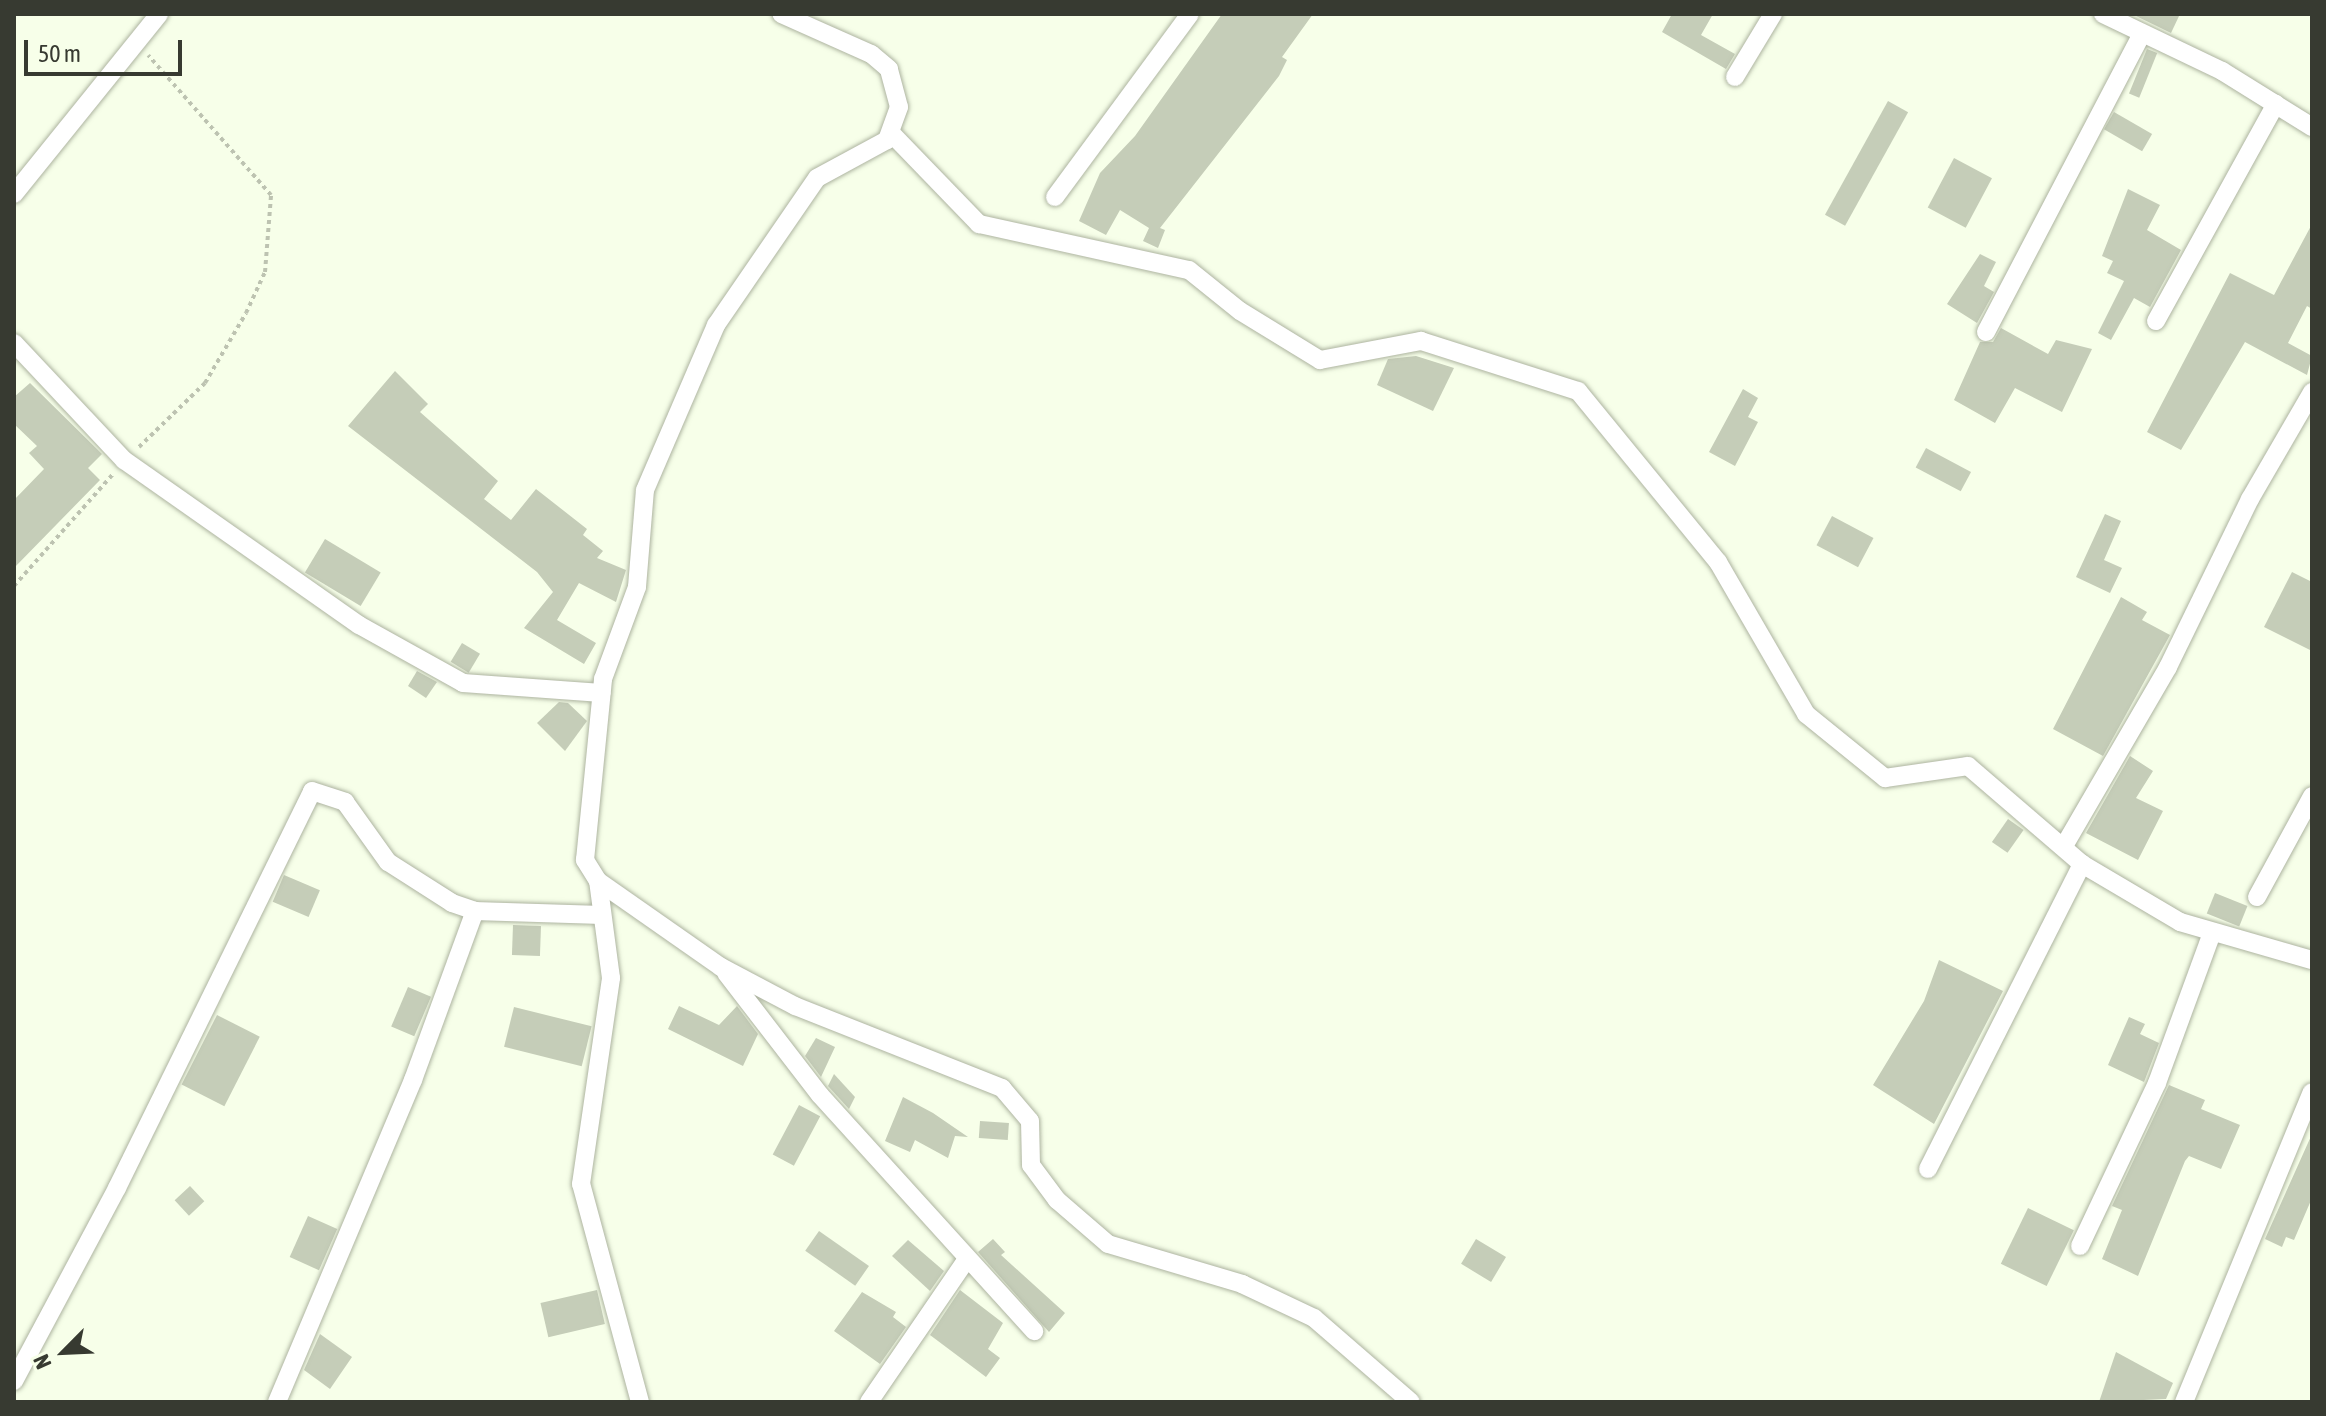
<!DOCTYPE html>
<html>
<head>
<meta charset="utf-8">
<style>
  body { margin:0 }
  #map { position:relative; width:2326px; height:1416px; overflow:hidden; background:#f7ffe9; font-family:"Asap Condensed",sans-serif }
  div>[style] { position:absolute }
  .building>* { inset:0; background:#c5cdb8; transform-origin:0 0 }
  .path>* { height:4px; margin-top:-2px; transform-origin:0; background:repeating-linear-gradient(90deg,#bdc3b1 0 4px,transparent 0 8px) }
  .roads { filter:drop-shadow(0 0 2px #adb4a0) drop-shadow(0 0 2px #adb4a0) }
  .street>* { height:18px; margin:-9px; padding:0 9px; transform-origin:9px; border-radius:9px; background:#fff }
  span { translate:-50% -50%; white-space:nowrap; text-align:center; line-height:1.15; -webkit-text-stroke:6px #f7ffe9; paint-order:stroke }
  .frame { position:absolute; inset:0; border:16px solid #373a31; pointer-events:none }
  .north { position:absolute; left:24px; top:1312px; width:80px; height:80px; -webkit-text-stroke:6px #f7ffe9; paint-order:stroke; rotate:246deg; font-size:22px; font-weight:700; line-height:32px; text-align:center; color:#373a31 }
  .north::after { content:''; display:block; margin:auto; width:28px; height:36px; background:#373a31; clip-path:polygon(50% 0,100% 100%,50% 72%,0 100%) }
  .scale { position:absolute; left:24px; top:40px; width:158px; height:36px; box-sizing:border-box; border:4px solid #373a31; border-top:0; padding-left:10px; font-size:24px; line-height:28px; white-space:nowrap; color:#373a31; -webkit-text-stroke:6px #f7ffe9; paint-order:stroke }
</style>
</head>
<body>
<div id="map">
  <div class="building">
    <div style="clip-path:polygon(1222px 14px,1313px 14px,1282px 57px,1287px 60px,1279px 76px,1160px 228px,1165px 230px,1158px 248px,1143px 241px,1149px 228px,1120px 210px,1106px 235px,1079px 221px,1100px 173px,1135px 136px)"></div>
    <div style="clip-path:polygon(1672px 14px,1713px 14px,1701px 35px,1735px 54px,1726px 69px,1662px 32px)"></div>
    <div style="clip-path:polygon(2132px 14px,2180px 14px,2171px 33px)"></div>
    <div style="left:2147px;top:49px;width:11px;height:48px;rotate:22deg"></div>
    <div style="left:1888px;top:101px;width:23px;height:130px;rotate:29deg"></div>
    <div style="left:2114px;top:112px;width:44px;height:20px;rotate:30deg"></div>
    <div style="left:1954px;top:158px;width:43px;height:56px;rotate:28deg"></div>
    <div style="clip-path:polygon(2128px 189px,2160px 205px,2147px 230px,2181px 250px,2150px 307px,2134px 298px,2111px 340px,2098px 333px,2124px 281px,2107px 273px,2113px 261px,2102px 256px)"></div>
    <div style="clip-path:polygon(2312px 224px,2312px 309px,2307px 306px,2288px 343px,2312px 356px,2307px 375px,2245px 342px,2181px 450px,2147px 432px,2230px 273px,2274px 295px)"></div>
    <div style="clip-path:polygon(1980px 254px,1996px 262px,1984px 286px,1994px 292px,1977px 323px,1947px 304px)"></div>
    <div style="clip-path:polygon(2001px 328px,2048px 354px,2056px 340px,2092px 349px,2062px 412px,2015px 388px,1995px 423px,1954px 400px,1980px 342px,1993px 342px)"></div>
    <div style="clip-path:polygon(1416px 356px,1454px 368px,1433px 411px,1377px 385px,1388px 359px)"></div>
    <div style="clip-path:polygon(395px 371px,428px 404px,420px 412px,498px 481px,484px 499px,511px 520px,536px 489px,587px 529px,583px 535px,603px 551px,597px 558px,626px 570px,616px 602px,579px 583px,557px 620px,596px 643px,584px 664px,524px 628px,553px 592px,537px 572px,348px 426px)"></div>
    <div style="clip-path:polygon(30px 383px,102px 454px,88px 468px,100px 480px,14px 568px,14px 500px,44px 469px,29px 453px,37px 446px,14px 424px,14px 397px)"></div>
    <div style="clip-path:polygon(1743px 389px,1758px 398px,1748px 417px,1758px 422px,1735px 466px,1709px 452px)"></div>
    <div style="left:1926px;top:448px;width:51px;height:22px;rotate:28deg"></div>
    <div style="clip-path:polygon(2105px 514px,2121px 521px,2104px 560px,2122px 568px,2110px 593px,2076px 577px)"></div>
    <div style="left:1832px;top:516px;width:47px;height:33px;rotate:28deg"></div>
    <div style="left:325px;top:539px;width:65px;height:39px;rotate:31deg"></div>
    <div style="clip-path:polygon(2292px 572px,2312px 582px,2312px 651px,2264px 627px)"></div>
    <div style="clip-path:polygon(2121px 597px,2147px 612px,2142px 620px,2170px 635px,2103px 756px,2053px 729px)"></div>
    <div style="left:462px;top:643px;width:21px;height:22px;rotate:31deg"></div>
    <div style="clip-path:polygon(417px 671px,437px 682px,426px 698px,408px 686px)"></div>
    <div style="clip-path:polygon(559px 702px,568px 703px,587px 721px,565px 751px,537px 723px)"></div>
    <div style="clip-path:polygon(2130px 756px,2153px 771px,2136px 798px,2163px 811px,2138px 860px,2086px 833px)"></div>
    <div style="left:2008px;top:819px;width:19px;height:28px;rotate:35deg"></div>
    <div style="left:284px;top:875px;width:39px;height:29px;rotate:23deg"></div>
    <div style="left:2215px;top:893px;width:35px;height:22px;rotate:22deg"></div>
    <div style="left:513px;top:925px;width:28px;height:30px;rotate:2deg"></div>
    <div style="clip-path:polygon(1939px 960px,2003px 991px,1934px 1124px,1873px 1085px,1924px 1001px)"></div>
    <div style="left:408px;top:987px;width:25px;height:43px;rotate:23deg"></div>
    <div style="clip-path:polygon(679px 1006px,719px 1025px,737px 1006px,758px 1034px,743px 1066px,668px 1029px)"></div>
    <div style="left:514px;top:1007px;width:80px;height:41px;rotate:14deg"></div>
    <div style="left:217px;top:1015px;width:48px;height:78px;rotate:27deg"></div>
    <div style="clip-path:polygon(2129px 1017px,2145px 1024px,2140px 1034px,2159px 1043px,2144px 1082px,2108px 1065px)"></div>
    <div style="clip-path:polygon(816px 1038px,835px 1047px,821px 1077px,805px 1056px)"></div>
    <div style="clip-path:polygon(834px 1074px,855px 1097px,849px 1109px,828px 1086px)"></div>
    <div style="clip-path:polygon(2169px 1085px,2205px 1100px,2201px 1109px,2240px 1125px,2221px 1169px,2189px 1156px,2185px 1161px,2138px 1276px,2102px 1259px,2122px 1210px,2112px 1206px)"></div>
    <div style="clip-path:polygon(903px 1097px,933px 1113px,968px 1137px,955px 1136px,948px 1158px,915px 1140px,910px 1152px,885px 1141px)"></div>
    <div style="left:799px;top:1105px;width:24px;height:56px;rotate:28deg"></div>
    <div style="left:980px;top:1121px;width:29px;height:17px;rotate:4deg"></div>
    <div style="clip-path:polygon(2312px 1134px,2312px 1198px,2294px 1240px,2286px 1237px,2282px 1247px,2265px 1239px)"></div>
    <div style="left:190px;top:1186px;width:21px;height:21px;rotate:47deg"></div>
    <div style="left:2028px;top:1208px;width:51px;height:62px;rotate:26deg"></div>
    <div style="left:308px;top:1216px;width:32px;height:45px;rotate:24deg"></div>
    <div style="left:819px;top:1231px;width:61px;height:24px;rotate:35deg"></div>
    <div style="clip-path:polygon(993px 1239px,1005px 1252px,1001px 1255px,1065px 1313px,1049px 1332px,978px 1252px)"></div>
    <div style="left:1476px;top:1239px;width:35px;height:29px;rotate:31deg"></div>
    <div style="clip-path:polygon(908px 1240px,944px 1271px,930px 1291px,892px 1256px)"></div>
    <div style="left:597px;top:1290px;width:35px;height:58px;rotate:77deg"></div>
    <div style="clip-path:polygon(960px 1290px,1003px 1323px,988px 1349px,1000px 1358px,986px 1377px,930px 1335px)"></div>
    <div style="clip-path:polygon(862px 1292px,896px 1312px,893px 1317px,906px 1327px,880px 1364px,834px 1331px)"></div>
    <div style="clip-path:polygon(320px 1334px,352px 1357px,330px 1389px,304px 1370px)"></div>
    <div style="clip-path:polygon(2116px 1352px,2173px 1383px,2166px 1399px,2099px 1402px)"></div>
  </div>
  <div class="path">
    <div style="left:139px;top:447px;width:92px;rotate:-44.1deg"></div>
    <div style="left:205px;top:383px;width:81px;rotate:-59.6deg"></div>
    <div style="left:246px;top:313px;width:45px;rotate:-65.1deg"></div>
    <div style="left:265px;top:272px;width:77px;rotate:-85.5deg"></div>
    <div style="left:271px;top:195px;width:186px;rotate:-131.3deg"></div>
    <div style="left:14px;top:586px;width:149px;rotate:-48.5deg"></div>
  </div>
  <div class="roads">
    <div class="street">
      <div style="left:2103px;top:14px;width:132px;rotate:25.6deg"></div>
      <div style="left:2222px;top:71px;width:106px;rotate:31.9deg"></div>
      <div style="left:1735px;top:77px;width:74px;rotate:-58.9deg"></div>
      <div style="left:891px;top:133px;width:127px;rotate:46deg"></div>
      <div style="left:979px;top:224px;width:215px;rotate:12.4deg"></div>
      <div style="left:1189px;top:270px;width:65px;rotate:38.8deg"></div>
      <div style="left:1240px;top:311px;width:94px;rotate:31.5deg"></div>
      <div style="left:1320px;top:360px;width:103px;rotate:-10.7deg"></div>
      <div style="left:1421px;top:341px;width:165px;rotate:17.7deg"></div>
      <div style="left:1578px;top:391px;width:221px;rotate:50.7deg"></div>
      <div style="left:1718px;top:562px;width:176px;rotate:59.9deg"></div>
      <div style="left:1806px;top:714px;width:102px;rotate:39deg"></div>
      <div style="left:1885px;top:778px;width:84px;rotate:-8.2deg"></div>
      <div style="left:1968px;top:766px;width:150px;rotate:40.7deg"></div>
      <div style="left:2082px;top:864px;width:114px;rotate:30.6deg"></div>
      <div style="left:2180px;top:922px;width:137px;rotate:16.1deg"></div>
      <div style="left:14px;top:194px;width:231px;rotate:-51.1deg"></div>
      <div style="left:1055px;top:197px;width:227px;rotate:-53.6deg"></div>
      <div style="left:2156px;top:321px;width:248px;rotate:-61.1deg"></div>
      <div style="left:1986px;top:332px;width:337px;rotate:-62.4deg"></div>
      <div style="left:14px;top:343px;width:161px;rotate:46.8deg"></div>
      <div style="left:124px;top:460px;width:287px;rotate:35.1deg"></div>
      <div style="left:359px;top:625px;width:119px;rotate:29.1deg"></div>
      <div style="left:463px;top:683px;width:139px;rotate:4.1deg"></div>
      <div style="left:2064px;top:846px;width:207px;rotate:-59.8deg"></div>
      <div style="left:2168px;top:667px;width:187px;rotate:-64deg"></div>
      <div style="left:2250px;top:499px;width:124px;rotate:-59.9deg"></div>
      <div style="left:598px;top:881px;width:150px;rotate:35deg"></div>
      <div style="left:721px;top:967px;width:84px;rotate:27.8deg"></div>
      <div style="left:795px;top:1006px;width:223px;rotate:21.6deg"></div>
      <div style="left:1002px;top:1088px;width:43px;rotate:49.7deg"></div>
      <div style="left:1030px;top:1121px;width:44px;rotate:88.7deg"></div>
      <div style="left:1031px;top:1165px;width:44px;rotate:53.4deg"></div>
      <div style="left:1057px;top:1200px;width:67px;rotate:40.8deg"></div>
      <div style="left:1108px;top:1244px;width:140px;rotate:16.6deg"></div>
      <div style="left:1242px;top:1284px;width:80px;rotate:25.3deg"></div>
      <div style="left:1314px;top:1318px;width:128px;rotate:40.9deg"></div>
      <div style="left:2257px;top:897px;width:115px;rotate:-61.4deg"></div>
      <div style="left:726px;top:973px;width:154px;rotate:52.4deg"></div>
      <div style="left:820px;top:1095px;width:319px;rotate:47.8deg"></div>
      <div style="left:1928px;top:1169px;width:342px;rotate:-63.2deg"></div>
      <div style="left:2080px;top:1246px;width:180px;rotate:-64.7deg"></div>
      <div style="left:2157px;top:1083px;width:160px;rotate:-69.9deg"></div>
      <div style="left:14px;top:1381px;width:219px;rotate:-61.9deg"></div>
      <div style="left:117px;top:1188px;width:442px;rotate:-63.8deg"></div>
      <div style="left:312px;top:791px;width:35px;rotate:18deg"></div>
      <div style="left:345px;top:802px;width:74px;rotate:54.4deg"></div>
      <div style="left:388px;top:862px;width:76px;rotate:32.6deg"></div>
      <div style="left:452px;top:903px;width:24px;rotate:19deg"></div>
      <div style="left:475px;top:911px;width:126px;rotate:1.8deg"></div>
      <div style="left:277px;top:1402px;width:350px;rotate:-67.1deg"></div>
      <div style="left:413px;top:1080px;width:180px;rotate:-69.9deg"></div>
      <div style="left:640px;top:1402px;width:226px;rotate:-105.1deg"></div>
      <div style="left:581px;top:1184px;width:208px;rotate:-81.7deg"></div>
      <div style="left:611px;top:978px;width:98px;rotate:-97.6deg"></div>
      <div style="left:598px;top:881px;width:25px;rotate:-122deg"></div>
      <div style="left:585px;top:860px;width:182px;rotate:-84.3deg"></div>
      <div style="left:603px;top:679px;width:98px;rotate:-69.7deg"></div>
      <div style="left:637px;top:587px;width:97px;rotate:-85.3deg"></div>
      <div style="left:645px;top:490px;width:180px;rotate:-66.7deg"></div>
      <div style="left:716px;top:325px;width:178px;rotate:-55.5deg"></div>
      <div style="left:817px;top:178px;width:80px;rotate:-28.5deg"></div>
      <div style="left:887px;top:140px;width:35px;rotate:-70deg"></div>
      <div style="left:899px;top:107px;width:39px;rotate:-105deg"></div>
      <div style="left:889px;top:69px;width:23px;rotate:-140deg"></div>
      <div style="left:871px;top:54px;width:98px;rotate:-156deg"></div>
      <div style="left:869px;top:1402px;width:173px;rotate:-55.6deg"></div>
      <div style="left:2184px;top:1402px;width:335px;rotate:-67.6deg"></div>
    </div>
  </div>
  <div class="frame"></div>
  <div class="north">N</div>
  <div class="scale">50 m</div>
</div>
</body>
</html>
